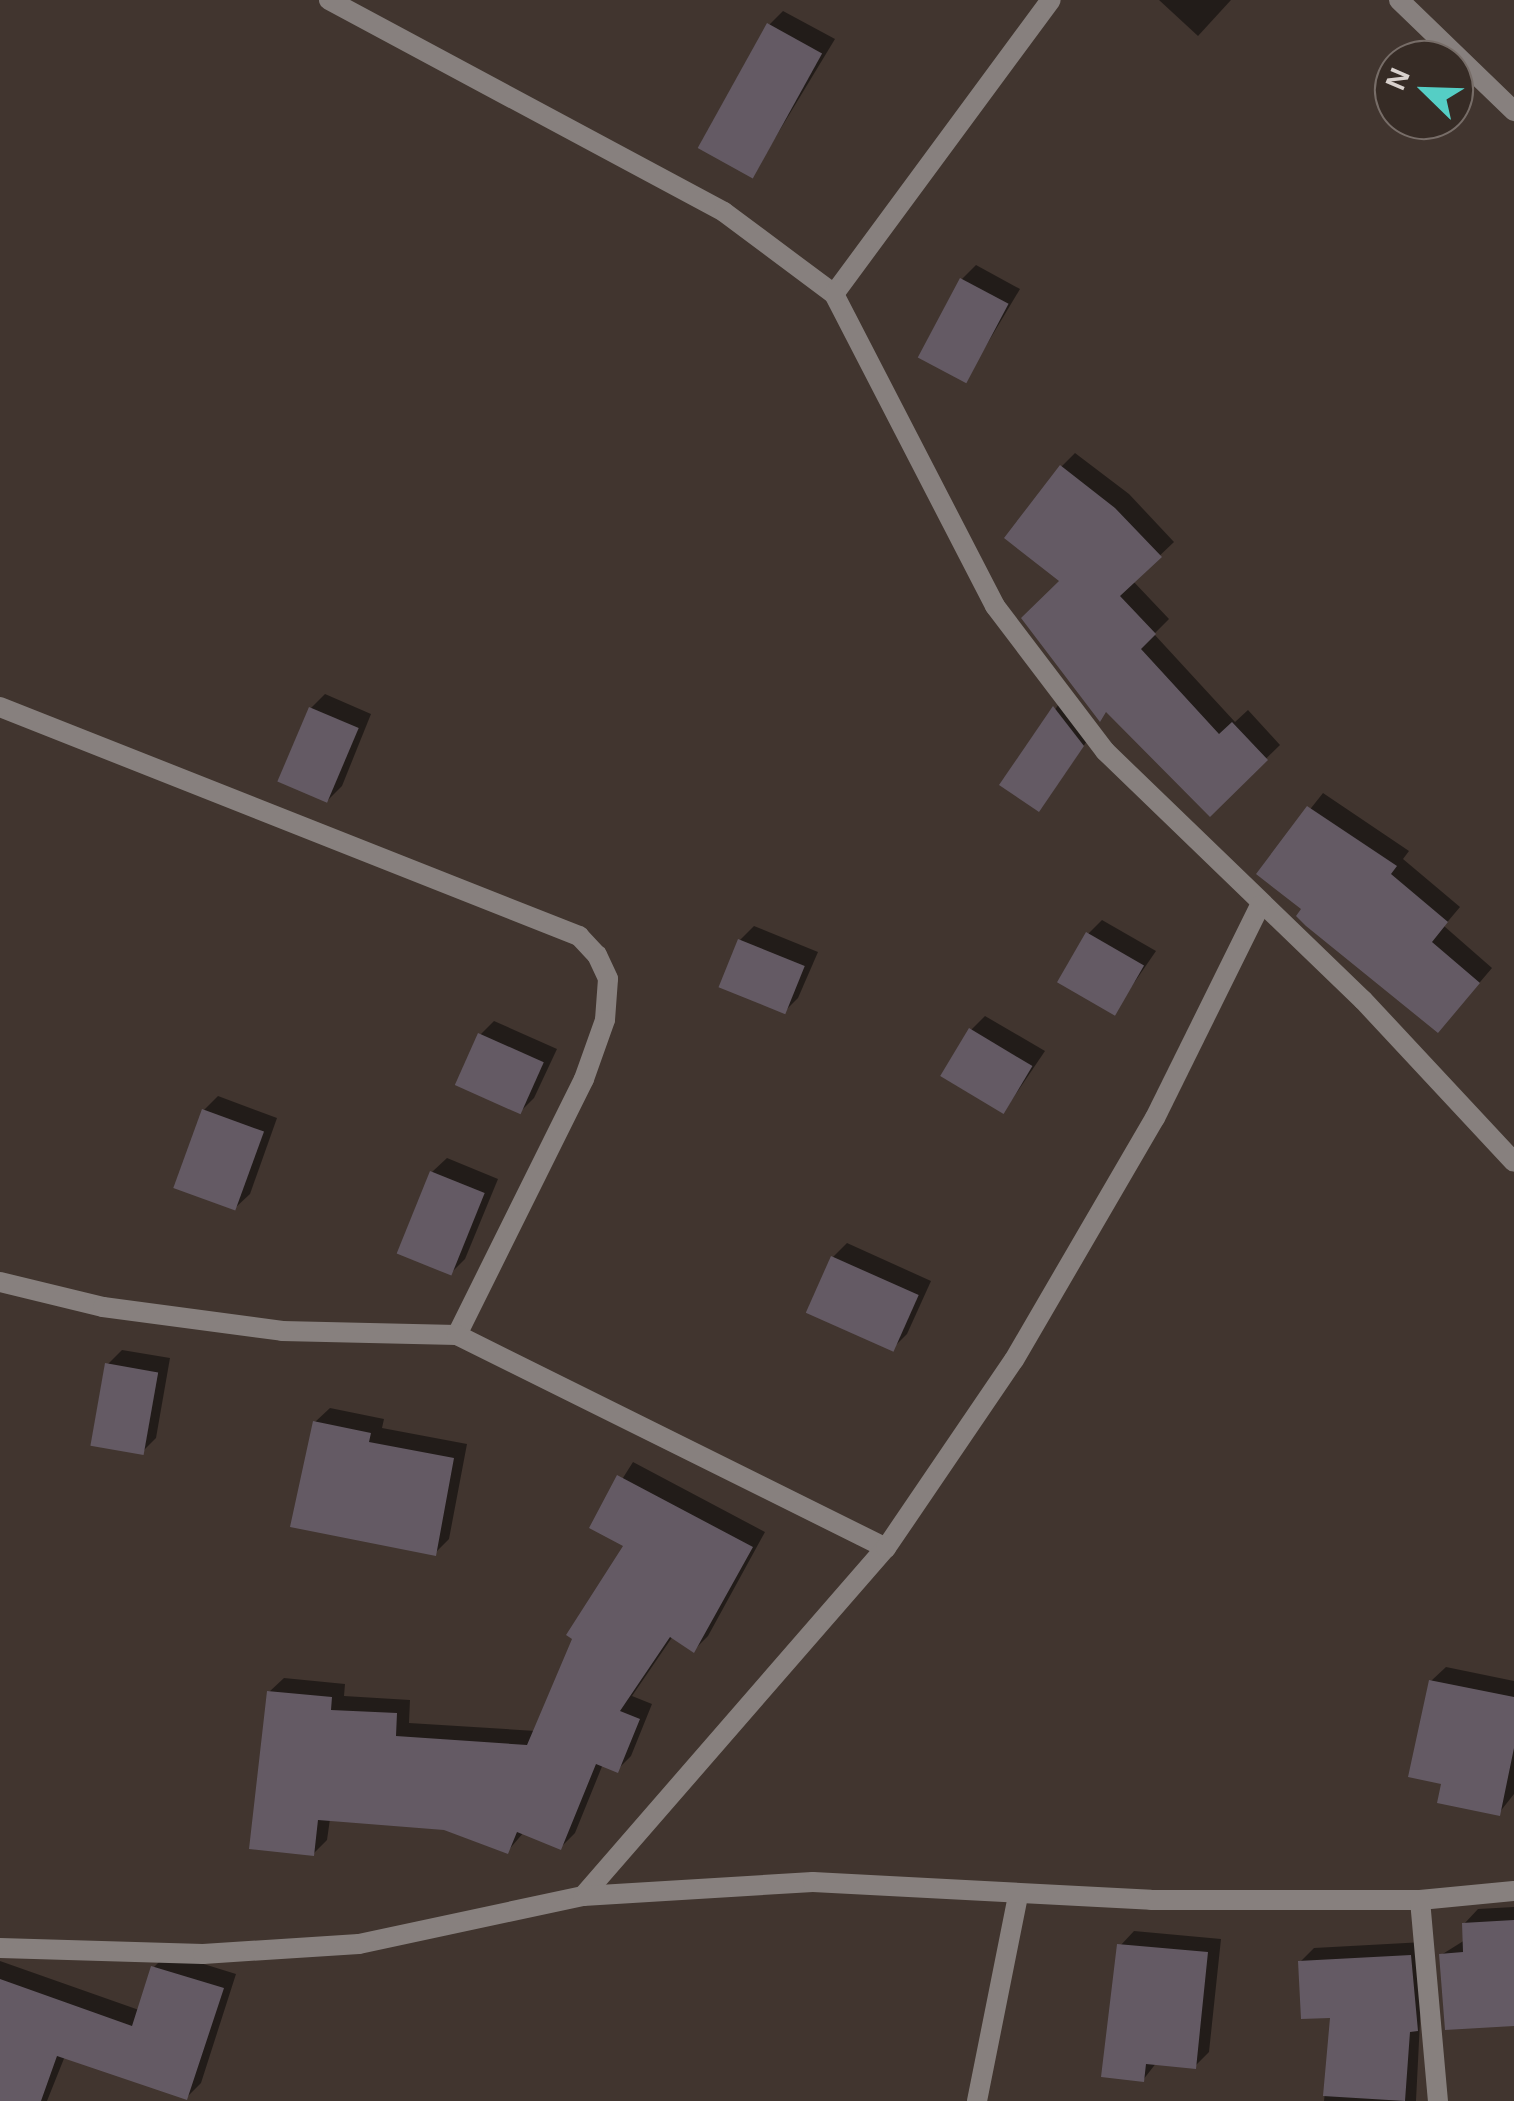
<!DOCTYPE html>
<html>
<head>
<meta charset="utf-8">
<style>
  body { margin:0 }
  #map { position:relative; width:1514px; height:2101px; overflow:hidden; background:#41352f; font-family:Helvetica,sans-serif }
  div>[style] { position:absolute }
  .shadow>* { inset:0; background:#0007 }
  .building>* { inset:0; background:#645a64; transform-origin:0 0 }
  .minor>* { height:20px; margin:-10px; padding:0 10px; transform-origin:10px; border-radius:10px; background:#87807e }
  .tertiary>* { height:20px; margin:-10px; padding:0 10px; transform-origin:10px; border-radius:10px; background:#87807e }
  span { translate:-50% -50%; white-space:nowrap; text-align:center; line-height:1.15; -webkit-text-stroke:8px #362b25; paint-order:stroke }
  .north { position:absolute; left:1374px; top:40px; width:100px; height:100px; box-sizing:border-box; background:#362b25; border:2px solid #776d68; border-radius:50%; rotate:293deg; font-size:28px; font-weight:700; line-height:40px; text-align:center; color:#d9d1cd }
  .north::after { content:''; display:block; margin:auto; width:35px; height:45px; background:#55cec5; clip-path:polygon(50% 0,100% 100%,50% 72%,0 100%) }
</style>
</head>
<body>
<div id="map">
  <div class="shadow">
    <div style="clip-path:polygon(1159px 0,1231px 0,1198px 36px)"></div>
    <div style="clip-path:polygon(783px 11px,835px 39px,752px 176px,769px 25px)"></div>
    <div style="clip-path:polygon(976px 265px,1020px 289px,965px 381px,962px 279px)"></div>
    <div style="clip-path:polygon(1075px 453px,1129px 494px,1174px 542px,1133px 581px,1169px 619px,1154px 634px,1235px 722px,1248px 710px,1280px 745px,1210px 813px,1063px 581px,1061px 467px)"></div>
    <div style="clip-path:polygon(325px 694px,371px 714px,342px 786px,328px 800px,311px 708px)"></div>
    <div style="clip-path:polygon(1061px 701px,1089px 738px,1045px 802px,1003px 784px)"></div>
    <div style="clip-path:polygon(1323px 793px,1409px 851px,1403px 859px,1460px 907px,1444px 926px,1492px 968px,1452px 1015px,1259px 874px)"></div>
    <div style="clip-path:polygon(1102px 920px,1156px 951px,1114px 1012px,1088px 934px)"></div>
    <div style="clip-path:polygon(754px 926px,818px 952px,798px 998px,784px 1012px,740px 940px)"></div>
    <div style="clip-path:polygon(985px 1016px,1045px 1051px,1005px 1110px,971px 1030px)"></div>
    <div style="clip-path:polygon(494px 1021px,557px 1049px,534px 1098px,520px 1112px,480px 1035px)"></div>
    <div style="clip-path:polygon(218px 1096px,277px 1118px,250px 1194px,235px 1208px,204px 1110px)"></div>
    <div style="clip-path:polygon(447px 1158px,498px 1179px,465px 1259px,451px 1273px,432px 1172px)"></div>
    <div style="clip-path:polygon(847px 1243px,931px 1281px,907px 1334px,893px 1348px,833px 1257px)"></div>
    <div style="clip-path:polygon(122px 1350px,170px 1358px,156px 1438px,142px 1452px,108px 1364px)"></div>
    <div style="clip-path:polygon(330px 1408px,384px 1419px,382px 1428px,467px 1444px,449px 1539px,435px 1553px,315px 1422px)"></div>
    <div style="clip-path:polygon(633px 1462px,765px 1532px,708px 1636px,694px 1650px,673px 1636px,632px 1696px,652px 1704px,631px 1756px,617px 1770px,603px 1764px,575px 1833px,561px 1847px,524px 1832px,507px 1852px,445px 1827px,330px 1819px,327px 1840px,313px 1854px,269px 1692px,284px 1678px,345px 1684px,344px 1696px,410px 1700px,409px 1723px,536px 1731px,627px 1545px,592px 1527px)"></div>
    <div style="clip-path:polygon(1446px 1667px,1514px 1681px,1514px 1794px,1499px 1813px,1444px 1782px,1431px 1681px)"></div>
    <div style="clip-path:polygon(1514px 1907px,1514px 2023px,1441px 1955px,1465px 1940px,1464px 1924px,1478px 1909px)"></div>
    <div style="clip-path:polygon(1134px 1931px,1221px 1939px,1209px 2052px,1195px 2066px,1157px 2062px,1143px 2080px,1120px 1946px)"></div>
    <div style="clip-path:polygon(1424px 1942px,1416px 2101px,1324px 2101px,1333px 2015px,1300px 1962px,1314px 1948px)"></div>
    <div style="clip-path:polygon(168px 1953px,236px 1974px,201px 2083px,187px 2097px,65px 2056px,47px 2101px,0 2100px,0 1961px,139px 2010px,153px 1968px)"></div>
  </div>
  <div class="building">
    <div style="left:767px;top:23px;width:63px;height:143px;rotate:29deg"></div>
    <div style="left:960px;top:278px;width:55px;height:90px;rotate:28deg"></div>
    <div style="clip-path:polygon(1060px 465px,1115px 508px,1162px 557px,1120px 596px,1156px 634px,1141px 649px,1219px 734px,1232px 722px,1268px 760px,1210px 817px,1106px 712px,1100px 722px,1021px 618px,1059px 581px,1004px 538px)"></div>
    <div style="clip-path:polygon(1053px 706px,1084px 746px,1039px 812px,999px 785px)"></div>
    <div style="left:309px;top:707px;width:54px;height:81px;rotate:23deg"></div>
    <div style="clip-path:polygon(1307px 806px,1397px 866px,1391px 874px,1448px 922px,1432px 942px,1480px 983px,1438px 1033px,1306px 926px,1296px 916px,1301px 909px,1256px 874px)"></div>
    <div style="left:1086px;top:932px;width:67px;height:58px;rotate:30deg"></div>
    <div style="left:738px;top:939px;width:72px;height:52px;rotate:22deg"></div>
    <div style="left:969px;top:1028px;width:74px;height:56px;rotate:31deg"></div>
    <div style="left:478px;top:1033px;width:72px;height:57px;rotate:24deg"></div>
    <div style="left:202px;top:1109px;width:66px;height:84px;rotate:20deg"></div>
    <div style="left:430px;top:1171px;width:59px;height:89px;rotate:22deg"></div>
    <div style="left:831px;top:1256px;width:96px;height:62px;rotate:24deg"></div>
    <div style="left:105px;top:1363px;width:54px;height:84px;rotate:10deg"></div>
    <div style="clip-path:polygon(313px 1421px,371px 1433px,369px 1442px,454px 1458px,436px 1556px,290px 1527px)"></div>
    <div style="clip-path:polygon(617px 1475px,753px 1547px,694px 1653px,670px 1637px,620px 1711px,640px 1719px,618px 1773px,596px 1764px,561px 1850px,517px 1832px,508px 1854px,444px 1830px,318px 1820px,314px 1856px,249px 1849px,267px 1691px,332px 1697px,331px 1710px,397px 1713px,396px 1736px,527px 1745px,572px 1639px,566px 1635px,623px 1546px,589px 1528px)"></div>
    <div style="clip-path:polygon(1429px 1680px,1514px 1697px,1514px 1748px,1500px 1816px,1437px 1803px,1441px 1784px,1408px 1777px)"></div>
    <div style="clip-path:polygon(1514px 1920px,1514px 2026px,1445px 2030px,1439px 1954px,1463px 1952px,1462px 1923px)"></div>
    <div style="clip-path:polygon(1117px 1944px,1208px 1952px,1196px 2069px,1146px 2064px,1144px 2082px,1101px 2077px)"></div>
    <div style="clip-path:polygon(1411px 1955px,1418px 2031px,1410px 2032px,1405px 2101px,1323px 2096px,1330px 2018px,1301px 2019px,1298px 1961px)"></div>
    <div style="clip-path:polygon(151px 1966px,224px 1988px,187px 2100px,57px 2056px,41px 2101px,0 2101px,0 1979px,132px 2026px)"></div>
  </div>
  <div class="minor">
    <div style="left:329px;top:0;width:448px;rotate:28.2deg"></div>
    <div style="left:724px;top:212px;width:137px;rotate:36.7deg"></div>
    <div style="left:834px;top:294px;width:351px;rotate:62.7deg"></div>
    <div style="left:995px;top:606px;width:182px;rotate:52.8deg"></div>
    <div style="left:1105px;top:751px;width:359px;rotate:44deg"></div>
    <div style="left:1363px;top:1000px;width:221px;rotate:47deg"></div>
    <div style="left:1399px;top:0;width:160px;rotate:44deg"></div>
    <div style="left:834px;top:294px;width:365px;rotate:-53.6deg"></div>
    <div style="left:0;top:707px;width:623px;rotate:21.58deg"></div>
    <div style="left:579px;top:936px;width:26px;rotate:47deg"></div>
    <div style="left:597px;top:955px;width:26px;rotate:65deg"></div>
    <div style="left:608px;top:979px;width:41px;rotate:94.2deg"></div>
    <div style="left:605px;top:1020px;width:63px;rotate:109.6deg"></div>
    <div style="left:584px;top:1079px;width:286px;rotate:116.4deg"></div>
    <div style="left:0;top:1282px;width:106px;rotate:13.6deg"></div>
    <div style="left:103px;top:1307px;width:181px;rotate:7.6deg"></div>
    <div style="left:282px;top:1331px;width:175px;rotate:1.3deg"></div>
    <div style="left:457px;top:1335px;width:479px;rotate:26.4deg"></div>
    <div style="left:583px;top:1896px;width:461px;rotate:-49deg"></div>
    <div style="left:886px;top:1548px;width:227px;rotate:-55.8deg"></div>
    <div style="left:1014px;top:1360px;width:280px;rotate:-59.8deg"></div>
    <div style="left:1155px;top:1118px;width:237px;rotate:-63.7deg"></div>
    <div style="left:1420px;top:1900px;width:94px;rotate:-5.5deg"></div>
    <div style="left:977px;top:2101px;width:210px;rotate:-78.7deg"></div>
  </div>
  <div class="tertiary">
    <div style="left:0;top:1948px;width:203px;rotate:1.7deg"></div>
    <div style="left:203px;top:1954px;width:156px;rotate:-3.7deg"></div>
    <div style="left:359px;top:1944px;width:229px;rotate:-12.1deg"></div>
    <div style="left:583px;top:1896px;width:230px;rotate:-3.5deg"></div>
    <div style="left:813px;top:1882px;width:338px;rotate:3deg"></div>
    <div style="left:1151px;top:1900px;width:269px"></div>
    <div style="left:1420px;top:1900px;width:202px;rotate:84.9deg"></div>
  </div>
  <div class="north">N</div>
</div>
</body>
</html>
